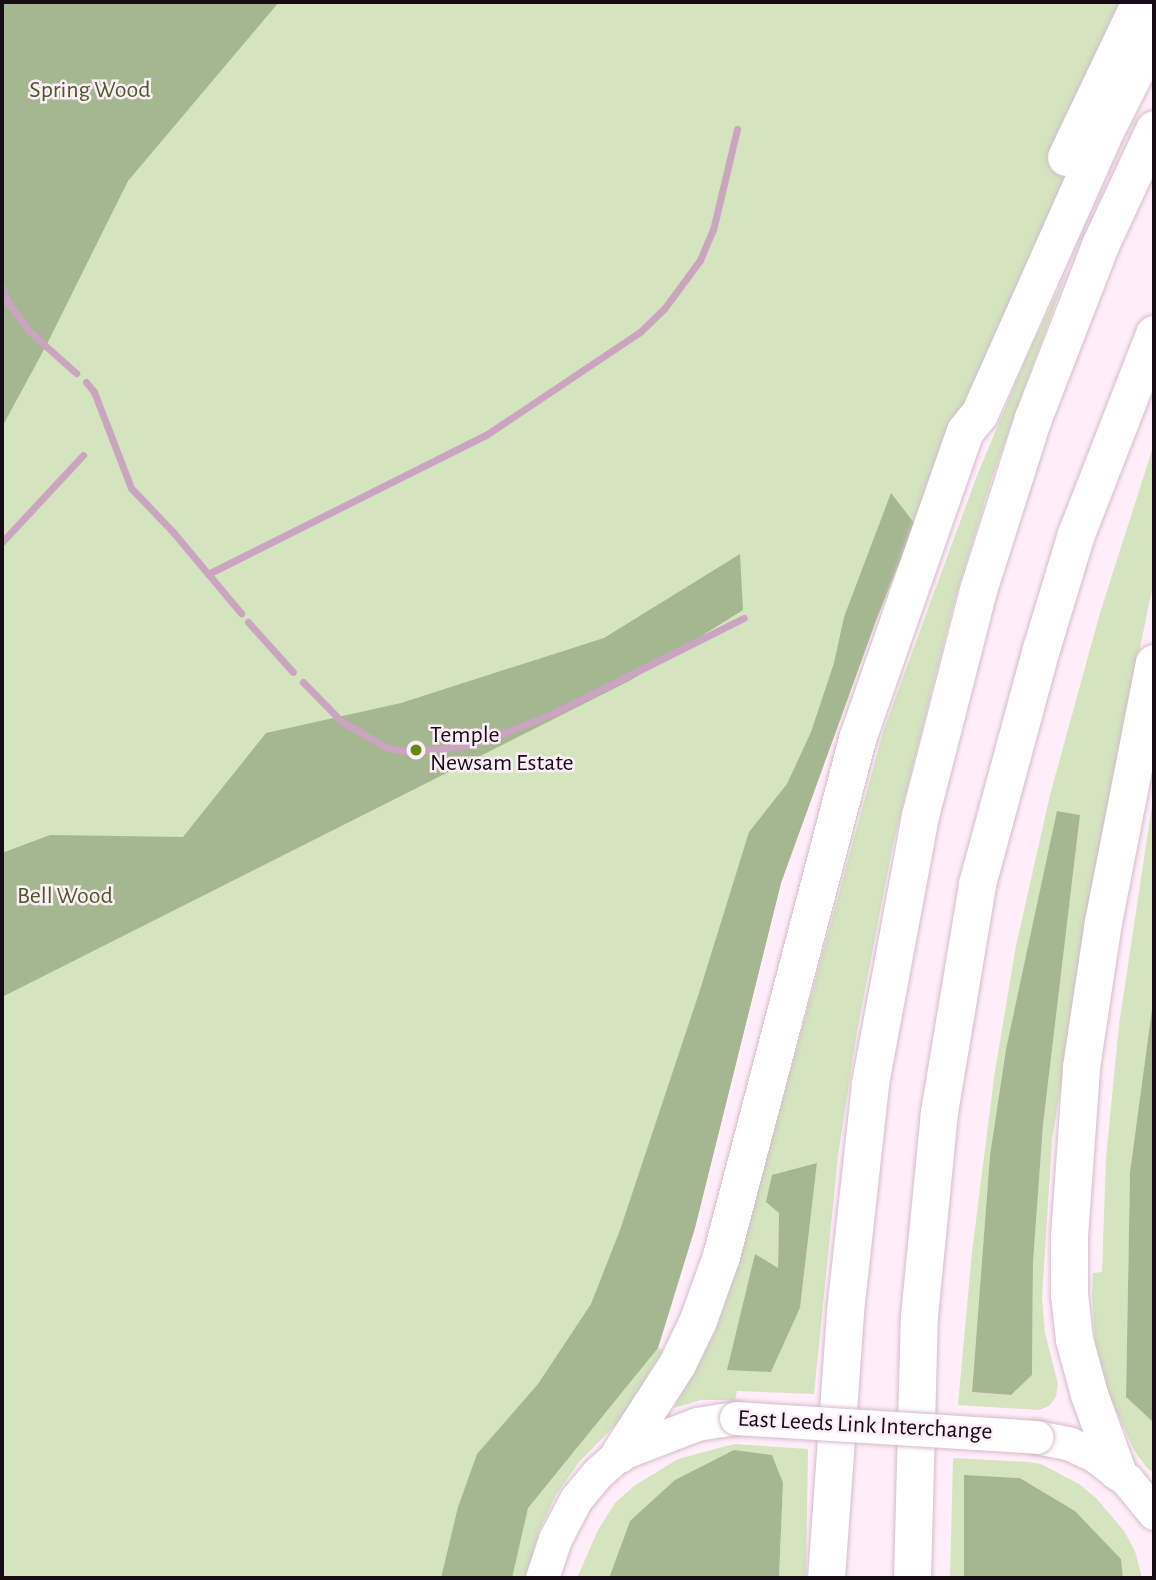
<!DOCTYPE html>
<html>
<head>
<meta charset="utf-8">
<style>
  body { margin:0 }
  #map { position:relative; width:1156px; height:1580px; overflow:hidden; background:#ffeef9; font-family:"Alegreya Sans",sans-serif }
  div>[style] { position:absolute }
  .green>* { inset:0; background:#d3e4be }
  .forest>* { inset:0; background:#a5b790 }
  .stream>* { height:7px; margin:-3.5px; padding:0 3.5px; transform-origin:3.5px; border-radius:3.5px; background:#cba5c0 }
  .roads { filter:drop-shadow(0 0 2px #d5bbcd) drop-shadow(0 0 2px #d5bbcd) }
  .trunk>* { height:33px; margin:-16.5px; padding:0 16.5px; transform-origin:16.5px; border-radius:16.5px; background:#fff }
  .motorway>* { height:37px; margin:-18.5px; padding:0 18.5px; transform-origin:18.5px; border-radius:18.5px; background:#fff }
  .bridges { filter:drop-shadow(0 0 2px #d5bbcd) drop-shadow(0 0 2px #d5bbcd) }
  .trunk-bridge>* { height:33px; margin:-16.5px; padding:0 16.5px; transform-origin:16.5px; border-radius:16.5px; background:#fff }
  .dots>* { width:19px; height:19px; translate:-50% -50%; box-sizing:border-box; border:4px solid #ffeef9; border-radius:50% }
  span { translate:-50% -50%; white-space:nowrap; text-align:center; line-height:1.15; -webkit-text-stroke:5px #ffeef9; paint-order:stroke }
  .park-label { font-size:24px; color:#465d23 }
  .poi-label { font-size:24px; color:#150d13 }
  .left { translate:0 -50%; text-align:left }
  .street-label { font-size:24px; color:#150d13 }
  .frame { position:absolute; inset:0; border:4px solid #150d13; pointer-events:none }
</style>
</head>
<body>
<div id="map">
  <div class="green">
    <div style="clip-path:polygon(2px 2px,1150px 2px,915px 524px,877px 618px,781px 883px,695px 1228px,658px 1348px,667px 1352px,631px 1409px,579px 1462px,556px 1495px,539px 1531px,527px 1578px,2px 1578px)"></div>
    <div style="clip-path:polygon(evenodd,1067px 272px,992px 478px,954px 603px,893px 845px,857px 1032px,838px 1156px,814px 1394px,737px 1391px,735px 1400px,701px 1400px,674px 1408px,715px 1332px,736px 1270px,883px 732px,978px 473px,1030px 349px,1067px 272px,817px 1163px,800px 1308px,771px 1372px,755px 1255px,778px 1268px,779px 1213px,817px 1163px)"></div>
    <div style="clip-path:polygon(evenodd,1154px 444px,1154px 580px,1112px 782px,1052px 1140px,1042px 1298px,1045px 1333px,1058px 1384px,1056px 1397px,1049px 1406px,1039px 1410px,958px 1405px,972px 1252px,994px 1078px,1016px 946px,1050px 795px,1100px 613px,1154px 444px,1058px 811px,1080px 815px,1043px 1125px,1033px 1263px,1032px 1375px,1011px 1395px,972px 1392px,990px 1155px,1006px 1049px,1058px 811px)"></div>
    <div style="clip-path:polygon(1154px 792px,1154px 994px,1130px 1172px,1126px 1397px,1154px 1423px,1154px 1473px,1147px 1468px,1134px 1450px,1105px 1387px,1095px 1342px,1092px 1296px,1093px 1273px,1102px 1272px,1106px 1158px,1119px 1025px)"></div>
    <div style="clip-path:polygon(734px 1444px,808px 1449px,806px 1578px,779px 1578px,783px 1483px,630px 1521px,609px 1578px,577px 1578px,598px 1530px,615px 1503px,634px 1486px,678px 1459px)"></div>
    <div style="clip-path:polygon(953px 1458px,1029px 1462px,1041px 1464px,1079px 1484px,1097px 1499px,1124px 1531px,1135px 1551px,1142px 1578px,1123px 1578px,1121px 1559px,1075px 1511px,1020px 1478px,964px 1476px,964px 1578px,950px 1578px)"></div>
  </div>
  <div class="forest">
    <div style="clip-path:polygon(2px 2px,279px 2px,128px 181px,47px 344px,2px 427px)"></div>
    <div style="clip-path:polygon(891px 493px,915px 524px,877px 618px,781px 883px,695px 1228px,658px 1348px,528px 1508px,512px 1578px,441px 1578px,458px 1507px,477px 1454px,538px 1384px,591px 1304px,620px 1230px,699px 993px,749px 832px,787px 784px,811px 732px,834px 663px,844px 617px)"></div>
    <div style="clip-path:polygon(740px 554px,743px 610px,631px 680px,2px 997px,2px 853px,50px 835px,183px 837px,266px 733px,401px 703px,604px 638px)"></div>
    <div style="clip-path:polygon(1057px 811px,1080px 815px,1043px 1125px,1033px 1263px,1032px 1375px,1011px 1395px,972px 1392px,990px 1155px,1006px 1049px)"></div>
    <div style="clip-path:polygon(1154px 994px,1154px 1423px,1126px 1397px,1130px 1172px)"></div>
    <div style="clip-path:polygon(817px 1163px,800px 1308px,771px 1372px,727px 1370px,755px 1254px,778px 1268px,779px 1213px,766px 1202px,772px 1175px)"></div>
    <div style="clip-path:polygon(734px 1450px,772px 1455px,783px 1483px,779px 1578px,609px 1578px,630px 1521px,675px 1480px)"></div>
    <div style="clip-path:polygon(964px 1475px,1020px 1478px,1075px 1511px,1121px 1559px,1123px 1578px,964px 1578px)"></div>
  </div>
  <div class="stream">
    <div style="left:2px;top:287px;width:17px;rotate:69deg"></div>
    <div style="left:8px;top:303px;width:36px;rotate:53deg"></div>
    <div style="left:30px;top:332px;width:62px;rotate:41.7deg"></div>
    <div style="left:86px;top:382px;width:13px;rotate:51deg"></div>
    <div style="left:94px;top:392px;width:103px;rotate:68.9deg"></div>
    <div style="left:131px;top:488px;width:61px;rotate:46.3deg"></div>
    <div style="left:173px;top:532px;width:106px;rotate:50deg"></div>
    <div style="left:2px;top:542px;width:119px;rotate:-47deg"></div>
    <div style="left:208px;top:574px;width:311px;rotate:-26.6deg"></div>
    <div style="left:486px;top:435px;width:185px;rotate:-33.8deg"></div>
    <div style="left:640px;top:332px;width:33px;rotate:-44deg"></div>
    <div style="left:664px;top:309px;width:61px;rotate:-53.7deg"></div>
    <div style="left:700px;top:260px;width:33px;rotate:-67deg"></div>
    <div style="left:713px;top:230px;width:104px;rotate:-76.6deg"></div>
    <div style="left:248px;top:622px;width:67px;rotate:48deg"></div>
    <div style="left:303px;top:682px;width:54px;rotate:45.7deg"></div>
    <div style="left:341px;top:721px;width:53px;rotate:30.4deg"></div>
    <div style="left:387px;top:748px;width:22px;rotate:10deg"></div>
    <div style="left:409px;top:752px;width:54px;rotate:-6.3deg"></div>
    <div style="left:463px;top:746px;width:35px;rotate:-16deg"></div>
    <div style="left:497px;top:736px;width:64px;rotate:-22.1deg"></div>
    <div style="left:556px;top:712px;width:210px;rotate:-26.6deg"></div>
  </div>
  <div class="roads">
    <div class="trunk">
      <div style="left:1036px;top:1437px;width:33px;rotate:11deg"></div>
      <div style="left:1068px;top:1443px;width:29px;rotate:25deg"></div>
      <div style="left:1094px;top:1455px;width:41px;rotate:37.1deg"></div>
      <div style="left:1127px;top:1480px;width:43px;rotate:50.7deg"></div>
      <div style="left:542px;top:1578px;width:41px;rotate:-71.6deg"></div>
      <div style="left:555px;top:1539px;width:45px;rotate:-62.3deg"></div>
      <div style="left:576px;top:1499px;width:35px;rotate:-50deg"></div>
      <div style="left:599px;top:1472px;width:27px;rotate:-42deg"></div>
      <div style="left:619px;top:1454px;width:84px;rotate:-21deg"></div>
      <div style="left:697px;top:1424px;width:39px;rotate:-9deg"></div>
    </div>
    <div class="motorway">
      <div style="left:1066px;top:157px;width:172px;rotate:-64.5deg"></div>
      <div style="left:619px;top:1454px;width:107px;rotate:-57.2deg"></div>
      <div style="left:677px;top:1364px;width:49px;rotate:-64.5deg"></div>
      <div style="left:698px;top:1320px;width:68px;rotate:-70.2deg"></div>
      <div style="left:721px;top:1256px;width:535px;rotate:-75.26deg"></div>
      <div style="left:857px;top:739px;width:326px;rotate:-70.7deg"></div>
      <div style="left:965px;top:431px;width:22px;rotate:-51deg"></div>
      <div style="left:979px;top:414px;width:310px;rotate:-66deg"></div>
      <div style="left:1105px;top:131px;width:109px;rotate:-63.2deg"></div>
      <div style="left:1117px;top:1471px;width:82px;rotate:-110deg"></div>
      <div style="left:1089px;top:1394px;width:57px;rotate:-105.3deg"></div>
      <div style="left:1074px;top:1339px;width:45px;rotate:-96.3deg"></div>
      <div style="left:1069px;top:1294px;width:58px;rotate:-90deg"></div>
      <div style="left:1069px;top:1236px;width:169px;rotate:-85.9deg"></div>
      <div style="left:1081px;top:1067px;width:147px;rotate:-81.4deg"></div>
      <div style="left:1103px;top:922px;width:264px;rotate:-78.9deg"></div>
      <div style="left:826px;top:1578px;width:268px;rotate:-85.9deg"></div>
      <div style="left:845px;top:1311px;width:229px;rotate:-83.7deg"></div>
      <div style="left:870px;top:1083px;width:272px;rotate:-79.4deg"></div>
      <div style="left:920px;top:816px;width:233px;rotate:-75.6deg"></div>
      <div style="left:978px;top:590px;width:181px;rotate:-72.3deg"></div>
      <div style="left:1033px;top:418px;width:186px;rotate:-68.8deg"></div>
      <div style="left:1100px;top:245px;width:128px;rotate:-65deg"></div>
      <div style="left:912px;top:1578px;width:262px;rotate:-88.5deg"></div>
      <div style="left:919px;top:1316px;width:205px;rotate:-84.4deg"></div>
      <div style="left:939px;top:1112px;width:231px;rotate:-80.5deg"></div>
      <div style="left:977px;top:884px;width:244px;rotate:-74.8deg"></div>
      <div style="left:1041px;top:649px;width:120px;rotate:-73.1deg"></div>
      <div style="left:1076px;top:534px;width:215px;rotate:-68.7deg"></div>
    </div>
  </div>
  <div class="bridges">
    <div class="trunk-bridge">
      <div style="left:736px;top:1418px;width:301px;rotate:3.6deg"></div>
    </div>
  </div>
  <div class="dots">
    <div style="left:416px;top:750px;background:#628810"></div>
  </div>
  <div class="park-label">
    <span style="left:90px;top:91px">Spring Wood</span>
    <span style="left:65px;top:897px">Bell Wood</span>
  </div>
  <div class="poi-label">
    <span class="left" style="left:430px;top:750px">Temple<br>Newsam Estate</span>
  </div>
  <div class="street-label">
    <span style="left:865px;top:1426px;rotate:3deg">East Leeds Link Interchange</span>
  </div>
  <div class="frame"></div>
</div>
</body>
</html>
